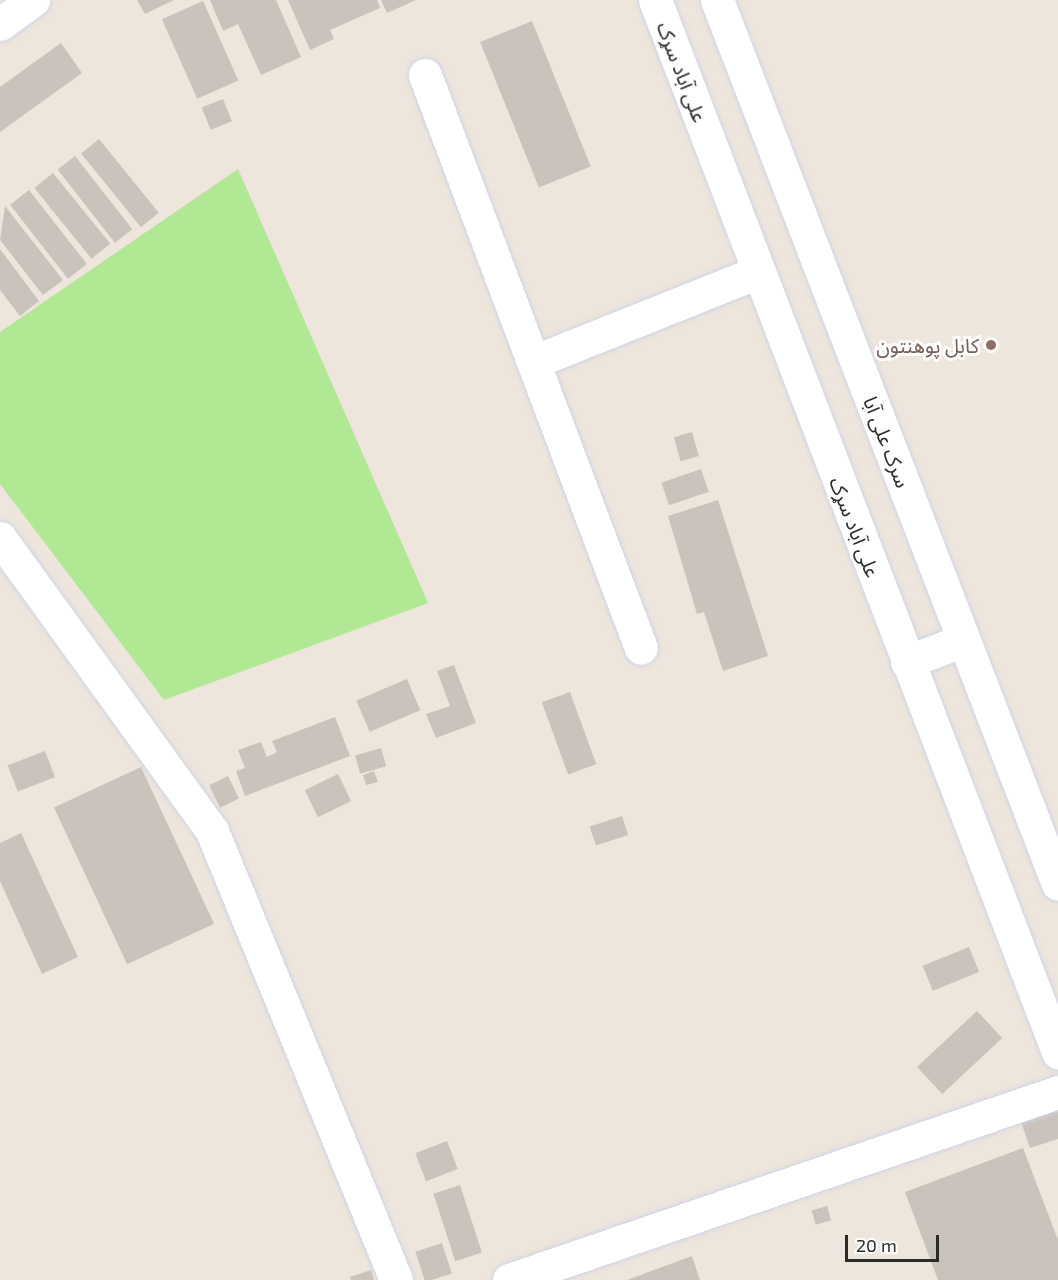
<!DOCTYPE html>
<html>
<head>
<meta charset="utf-8">
<style>
  body { margin:0 }
  #map { position:relative; width:1058px; height:1280px; overflow:hidden; background:#eee6dc; font-family:"Exo 2","Noto Sans Arabic",sans-serif }
  div>[style] { position:absolute }
  .green>* { inset:0; background:#b0e894 }
  .building>* { inset:0; background:#c9c3bb; transform-origin:0 0 }
  .roads { filter:drop-shadow(0 0 2px #d1d4e5) drop-shadow(0 0 2px #d1d4e5) }
  .minor>* { height:33px; margin:-16.5px; padding:0 16.5px; transform-origin:16.5px; border-radius:16.5px; background:#fff }
  .dots>* { width:16px; height:16px; translate:-50% -50%; box-sizing:border-box; border:3px solid #fff; border-radius:50% }
  span { translate:-50% -50%; white-space:nowrap; text-align:center; line-height:1.15; -webkit-text-stroke:6px #fff; paint-order:stroke }
  .street-label { font-size:20px; color:#2b2b2b }
  .education-label { font-size:20px; color:#785e54 }
  .right { translate:-100% -50%; text-align:right }
  .scale { position:absolute; left:845px; top:1235px; width:94px; height:27px; box-sizing:border-box; border:3px solid #2b2b2b; border-top:0; padding-left:8px; font-size:18px; line-height:21px; white-space:nowrap; color:#2b2b2b; -webkit-text-stroke:4px #fff; paint-order:stroke }
</style>
</head>
<body>
<div id="map">
  <div class="green">
    <div style="clip-path:polygon(238px 169px,428px 603px,164px 700px,0 484px,0 332px)"></div>
  </div>
  <div class="building">
    <div style="clip-path:polygon(137px 0,174px 0,145px 14px)"></div>
    <div style="clip-path:polygon(210px 0,276px 0,301px 57px,261px 75px,238px 24px,223px 31px)"></div>
    <div style="clip-path:polygon(288px 0,377px 0,380px 8px,330px 30px,334px 39px,310px 50px)"></div>
    <div style="clip-path:polygon(381px 0,416px 0,387px 13px)"></div>
    <div style="left:203px;top:1px;width:87px;height:45px;rotate:66deg"></div>
    <div style="left:532px;top:21px;width:157px;height:56px;rotate:68deg"></div>
    <div style="clip-path:polygon(61px 43px,82px 73px,0 132px,0 87px)"></div>
    <div style="left:223px;top:99px;width:24px;height:23px;rotate:68deg"></div>
    <div style="left:99px;top:139px;width:95px;height:23px;rotate:51deg"></div>
    <div style="left:75px;top:156px;width:93px;height:22px;rotate:52deg"></div>
    <div style="left:53px;top:173px;width:91px;height:24px;rotate:51deg"></div>
    <div style="left:29px;top:190px;width:94px;height:24px;rotate:52deg"></div>
    <div style="clip-path:polygon(5px 206px,63px 280px,43px 295px,0 240px)"></div>
    <div style="clip-path:polygon(0 249px,39px 301px,20px 316px,0 290px)"></div>
    <div style="left:692px;top:432px;width:25px;height:19px;rotate:74deg"></div>
    <div style="left:701px;top:469px;width:24px;height:42px;rotate:71deg"></div>
    <div style="clip-path:polygon(718px 500px,768px 656px,723px 671px,704px 612px,697px 614px,668px 516px)"></div>
    <div style="clip-path:polygon(454px 665px,476px 723px,436px 738px,426px 714px,450px 706px,437px 671px)"></div>
    <div style="left:407px;top:679px;width:34px;height:55px;rotate:67deg"></div>
    <div style="left:570px;top:692px;width:77px;height:30px;rotate:70deg"></div>
    <div style="clip-path:polygon(335px 717px,350px 756px,245px 796px,236px 771px,245px 768px,238px 750px,261px 742px,267px 757px,277px 752px,272px 741px)"></div>
    <div style="left:381px;top:748px;width:19px;height:27px;rotate:74deg"></div>
    <div style="left:45px;top:751px;width:28px;height:40px;rotate:69deg"></div>
    <div style="left:141px;top:767px;width:173px;height:96px;rotate:65deg"></div>
    <div style="clip-path:polygon(374px 771px,378px 782px,366px 785px,363px 775px)"></div>
    <div style="left:338px;top:774px;width:30px;height:37px;rotate:64deg"></div>
    <div style="left:228px;top:776px;width:25px;height:21px;rotate:64deg"></div>
    <div style="left:622px;top:816px;width:20px;height:34px;rotate:72deg"></div>
    <div style="clip-path:polygon(21px 833px,78px 957px,42px 974px,0 881px,0 843px)"></div>
    <div style="left:969px;top:947px;width:27px;height:50px;rotate:68deg"></div>
    <div style="left:977px;top:1011px;width:37px;height:82px;rotate:47deg"></div>
    <div style="clip-path:polygon(1058px 1109px,1058px 1139px,1030px 1148px,1021px 1122px)"></div>
    <div style="left:447px;top:1141px;width:30px;height:34px;rotate:69deg"></div>
    <div style="clip-path:polygon(1023px 1148px,1058px 1240px,1058px 1280px,938px 1280px,905px 1192px)"></div>
    <div style="left:460px;top:1185px;width:71px;height:28px;rotate:72deg"></div>
    <div style="left:827px;top:1206px;width:15px;height:16px;rotate:74deg"></div>
    <div style="left:442px;top:1243px;width:32px;height:28px;rotate:72deg"></div>
    <div style="clip-path:polygon(692px 1256px,700px 1280px,627px 1280px)"></div>
    <div style="clip-path:polygon(371px 1270px,374px 1280px,351px 1280px,350px 1277px)"></div>
  </div>
  <div class="roads">
    <div class="minor">
      <div style="left:655px;top:0;width:1127px;rotate:69.04deg"></div>
      <div style="left:717px;top:0;width:947px;rotate:68.91deg"></div>
      <div style="left:0;top:24px;width:41px;rotate:-36deg"></div>
      <div style="left:425px;top:75px;width:612px;rotate:69.35deg"></div>
      <div style="left:533px;top:362px;width:242px;rotate:-21.8deg"></div>
      <div style="left:0;top:538px;width:362px;rotate:54.1deg"></div>
      <div style="left:212px;top:831px;width:485px;rotate:67.7deg"></div>
      <div style="left:907px;top:662px;width:60px;rotate:-21.4deg"></div>
      <div style="left:509px;top:1280px;width:580px;rotate:-18.9deg"></div>
    </div>
  </div>
  <div class="dots">
    <div style="left:991px;top:345px;background:#8d6e63"></div>
  </div>
  <div class="street-label">
    <span style="left:682px;top:72px;rotate:69deg">علی آباد سړک</span>
    <span style="left:887px;top:442px;rotate:69deg">سرک علی آبا</span>
    <span style="left:855px;top:527px;rotate:69deg">علی آباد سړک</span>
  </div>
  <div class="education-label">
    <span class="right" style="left:979px;top:345px">کابل پوهنتون</span>
  </div>
  <div class="scale">20 m</div>
</div>
</body>
</html>
